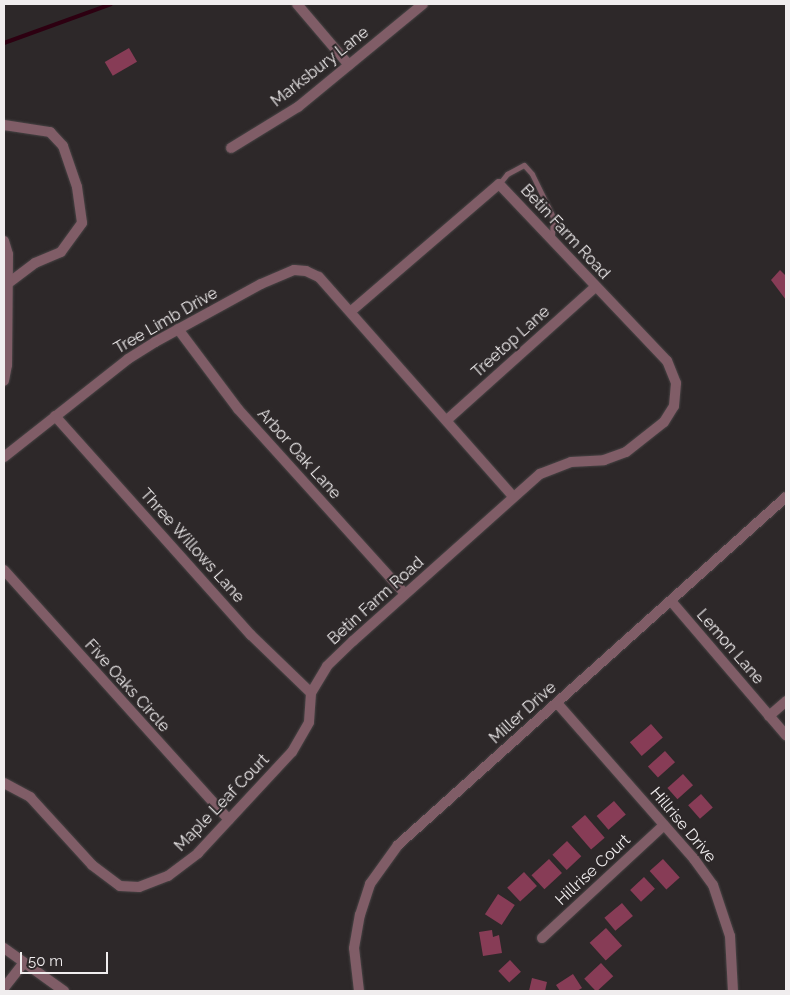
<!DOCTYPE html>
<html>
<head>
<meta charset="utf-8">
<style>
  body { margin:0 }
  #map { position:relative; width:790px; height:995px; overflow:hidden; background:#2d2829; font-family:Raleway,sans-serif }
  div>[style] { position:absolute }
  .stream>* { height:4px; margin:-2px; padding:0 2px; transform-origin:2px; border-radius:2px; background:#2d0011 }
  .building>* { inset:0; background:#873c56; transform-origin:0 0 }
  .roads { filter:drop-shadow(0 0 1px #484445) drop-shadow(0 0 1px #484445) }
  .lane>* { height:5px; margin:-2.5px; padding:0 2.5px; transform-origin:2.5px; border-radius:2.5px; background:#805d67 }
  .street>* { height:10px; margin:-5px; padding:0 5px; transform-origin:5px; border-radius:5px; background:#805d67 }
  span { translate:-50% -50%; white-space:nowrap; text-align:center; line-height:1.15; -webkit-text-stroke:4px #2d2829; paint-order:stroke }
  .street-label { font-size:16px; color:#f0edee }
  .frame { position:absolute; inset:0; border:5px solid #f0edee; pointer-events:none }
  .scale { position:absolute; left:20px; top:952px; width:88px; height:22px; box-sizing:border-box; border:2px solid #f0edee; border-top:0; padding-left:6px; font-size:15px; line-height:18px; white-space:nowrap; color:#f0edee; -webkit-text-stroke:4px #2d2829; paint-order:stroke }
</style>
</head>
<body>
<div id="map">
  <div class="stream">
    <div style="left:4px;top:43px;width:114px;rotate:-20deg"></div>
  </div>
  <div class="building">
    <div style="left:129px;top:48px;width:16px;height:28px;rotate:60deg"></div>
    <div style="clip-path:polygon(780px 270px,786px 276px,786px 300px,771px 280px)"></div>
    <div style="left:651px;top:724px;width:18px;height:28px;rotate:49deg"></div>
    <div style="left:665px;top:751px;width:15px;height:23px;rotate:48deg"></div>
    <div style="left:683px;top:774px;width:15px;height:21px;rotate:48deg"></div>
    <div style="left:701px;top:794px;width:18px;height:17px;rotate:49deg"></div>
    <div style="left:614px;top:801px;width:18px;height:23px;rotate:49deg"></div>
    <div style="left:585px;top:815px;width:30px;height:18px;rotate:49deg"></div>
    <div style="left:567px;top:841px;width:21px;height:20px;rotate:47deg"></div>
    <div style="left:549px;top:859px;width:19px;height:24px;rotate:47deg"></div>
    <div style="left:663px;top:859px;width:25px;height:18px;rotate:48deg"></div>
    <div style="left:524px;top:872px;width:19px;height:23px;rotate:47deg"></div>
    <div style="left:644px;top:877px;width:16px;height:19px;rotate:47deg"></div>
    <div style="left:498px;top:894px;width:20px;height:24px;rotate:33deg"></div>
    <div style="left:622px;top:903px;width:17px;height:23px;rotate:50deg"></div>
    <div style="left:606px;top:928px;width:24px;height:22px;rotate:48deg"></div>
    <div style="clip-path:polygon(492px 930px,493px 937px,499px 935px,502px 953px,483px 956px,479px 932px)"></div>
    <div style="left:510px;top:960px;width:16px;height:16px;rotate:47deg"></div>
    <div style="left:601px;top:963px;width:18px;height:23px;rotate:47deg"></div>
    <div style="clip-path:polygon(573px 974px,582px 988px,577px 991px,560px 991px,556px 985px)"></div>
    <div style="clip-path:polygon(532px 978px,547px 982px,545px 991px,529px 991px)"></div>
  </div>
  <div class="roads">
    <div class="lane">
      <div style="left:499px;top:184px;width:13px;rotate:-51deg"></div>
      <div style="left:507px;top:174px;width:19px;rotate:-28deg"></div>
      <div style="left:524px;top:165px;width:12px;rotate:48deg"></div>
      <div style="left:532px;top:174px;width:48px;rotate:64deg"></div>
      <div style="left:553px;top:217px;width:21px;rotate:93deg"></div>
    </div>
    <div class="street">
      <div style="left:297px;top:4px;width:80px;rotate:49.6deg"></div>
      <div style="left:4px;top:125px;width:47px;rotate:8.7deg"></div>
      <div style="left:50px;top:132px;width:19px;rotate:47deg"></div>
      <div style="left:63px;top:146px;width:43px;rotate:71.1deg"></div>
      <div style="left:77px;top:187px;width:36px;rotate:82deg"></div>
      <div style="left:82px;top:223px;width:36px;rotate:126deg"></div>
      <div style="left:61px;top:252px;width:28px;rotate:157deg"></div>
      <div style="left:35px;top:263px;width:34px;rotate:143deg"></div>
      <div style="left:231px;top:148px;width:79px;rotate:-31.5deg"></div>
      <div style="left:298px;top:107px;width:162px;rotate:-39.5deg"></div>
      <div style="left:4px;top:241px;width:14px;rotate:73deg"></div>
      <div style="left:8px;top:254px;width:111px;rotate:90.5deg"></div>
      <div style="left:7px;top:365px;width:16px;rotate:101deg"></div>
      <div style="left:178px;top:329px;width:100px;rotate:53.1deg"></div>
      <div style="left:238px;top:409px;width:249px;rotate:47.9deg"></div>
      <div style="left:55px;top:416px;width:294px;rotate:48.2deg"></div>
      <div style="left:251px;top:635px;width:83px;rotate:44deg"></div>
      <div style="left:447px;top:420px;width:199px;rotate:-41.9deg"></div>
      <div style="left:4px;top:457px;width:158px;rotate:-38.3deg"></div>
      <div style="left:128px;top:359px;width:32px;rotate:-32deg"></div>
      <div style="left:155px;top:342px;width:121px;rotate:-28.7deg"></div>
      <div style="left:261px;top:284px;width:36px;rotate:-23deg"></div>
      <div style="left:294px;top:270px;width:12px;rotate:5deg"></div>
      <div style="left:306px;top:271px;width:14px;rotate:25deg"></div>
      <div style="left:319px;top:277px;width:293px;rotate:48.5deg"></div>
      <div style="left:4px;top:570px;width:336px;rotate:48deg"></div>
      <div style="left:671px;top:601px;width:177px;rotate:49.4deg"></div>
      <div style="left:557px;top:703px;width:208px;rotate:48.7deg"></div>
      <div style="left:694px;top:859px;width:32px;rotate:54deg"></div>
      <div style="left:713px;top:885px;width:54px;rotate:71.6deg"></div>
      <div style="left:730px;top:936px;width:55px;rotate:86.9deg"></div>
      <div style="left:769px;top:716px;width:23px;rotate:-41deg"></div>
      <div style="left:4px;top:783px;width:30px;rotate:28deg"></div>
      <div style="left:30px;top:797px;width:92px;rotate:47.6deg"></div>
      <div style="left:92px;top:865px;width:35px;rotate:37deg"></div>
      <div style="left:120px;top:886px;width:19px;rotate:3deg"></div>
      <div style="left:139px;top:887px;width:31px;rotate:-21deg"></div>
      <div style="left:168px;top:876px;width:38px;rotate:-37deg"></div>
      <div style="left:198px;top:853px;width:138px;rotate:-47.1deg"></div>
      <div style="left:292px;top:752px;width:34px;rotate:-60deg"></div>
      <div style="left:309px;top:722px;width:29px;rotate:-86deg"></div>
      <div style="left:311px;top:693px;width:31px;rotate:-59deg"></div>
      <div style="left:327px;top:666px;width:36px;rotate:-44deg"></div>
      <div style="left:353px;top:641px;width:251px;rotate:-41.8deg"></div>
      <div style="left:540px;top:474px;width:33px;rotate:-21deg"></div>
      <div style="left:571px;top:462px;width:33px;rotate:-3deg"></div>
      <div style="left:604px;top:460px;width:23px;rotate:-20deg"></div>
      <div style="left:626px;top:452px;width:48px;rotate:-38.3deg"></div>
      <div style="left:664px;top:422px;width:19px;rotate:-58deg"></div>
      <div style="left:674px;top:406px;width:23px;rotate:-85deg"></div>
      <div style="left:676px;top:383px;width:24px;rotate:-112deg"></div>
      <div style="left:667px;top:361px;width:244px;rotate:-133.5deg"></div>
      <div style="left:499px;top:184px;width:196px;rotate:139.3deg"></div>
      <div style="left:542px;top:938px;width:166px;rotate:-42.8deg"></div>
      <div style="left:4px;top:948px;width:74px;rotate:35.6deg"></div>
      <div style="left:4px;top:988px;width:31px;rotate:-52deg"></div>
      <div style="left:359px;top:991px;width:43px;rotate:-96.6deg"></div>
      <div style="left:354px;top:948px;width:34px;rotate:-80deg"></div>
      <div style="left:360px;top:915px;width:33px;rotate:-72deg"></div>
      <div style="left:370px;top:884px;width:48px;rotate:-54.3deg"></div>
      <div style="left:398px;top:845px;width:521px;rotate:-41.89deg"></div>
    </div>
  </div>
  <div class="street-label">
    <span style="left:320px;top:67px;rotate:-38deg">Marksbury Lane</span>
    <span style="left:565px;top:232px;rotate:47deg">Betin Farm Road</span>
    <span style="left:166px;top:321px;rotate:-30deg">Tree Limb Drive</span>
    <span style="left:511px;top:342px;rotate:-42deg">Treetop Lane</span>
    <span style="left:299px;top:454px;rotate:48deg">Arbor Oak Lane</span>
    <span style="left:192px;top:546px;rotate:48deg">Three Willows Lane</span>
    <span style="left:376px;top:601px;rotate:-42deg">Betin Farm Road</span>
    <span style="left:730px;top:647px;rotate:49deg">Lemon Lane</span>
    <span style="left:127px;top:686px;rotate:48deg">Five Oaks Circle</span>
    <span style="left:523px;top:713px;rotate:-42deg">Miller Drive</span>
    <span style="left:222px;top:803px;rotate:-46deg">Maple Leaf Court</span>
    <span style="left:683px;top:825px;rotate:50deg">Hillrise Drive</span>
    <span style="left:593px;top:870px;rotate:-43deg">Hillrise Court</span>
  </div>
  <div class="frame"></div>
  <div class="scale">50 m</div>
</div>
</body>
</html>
